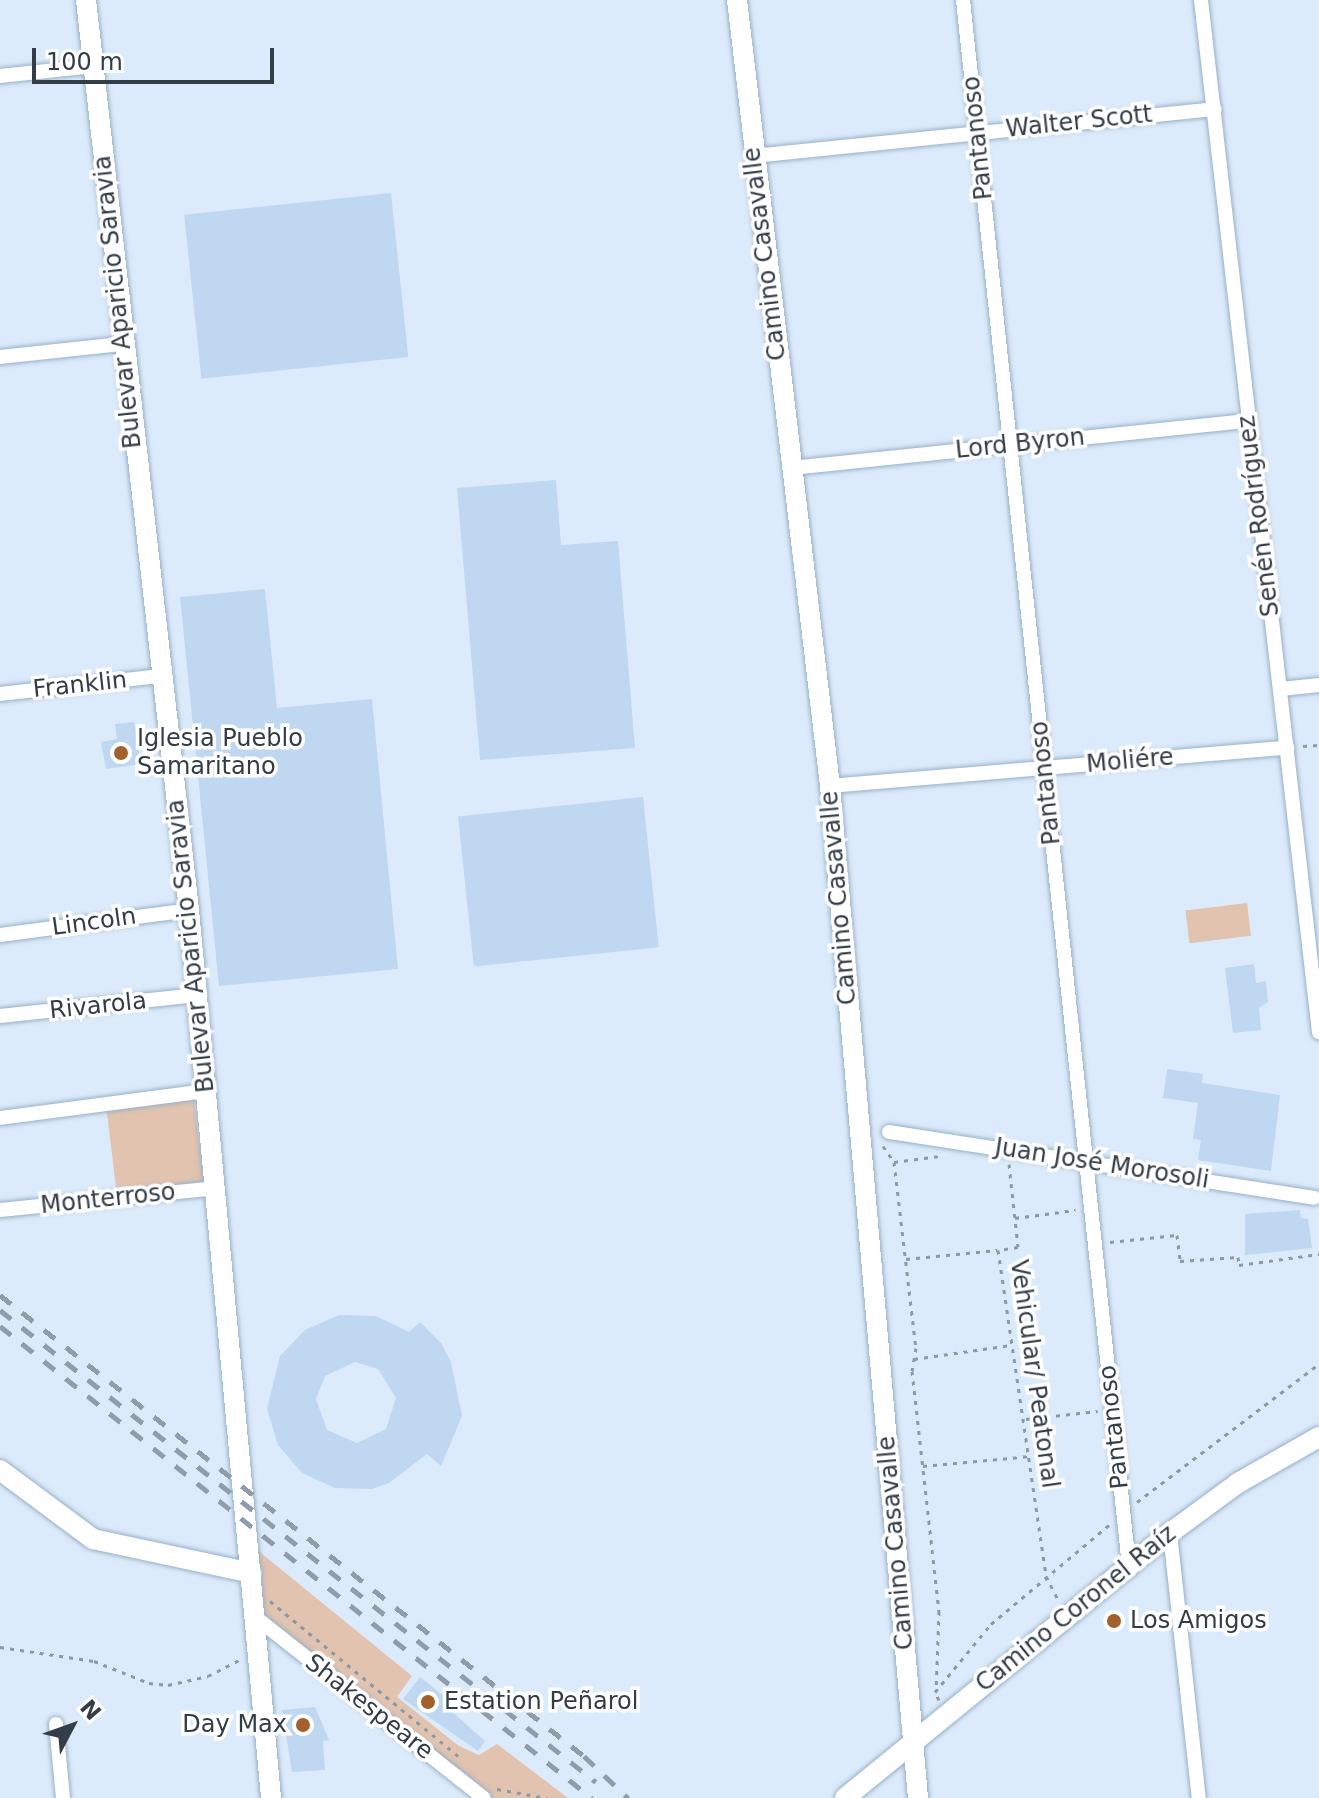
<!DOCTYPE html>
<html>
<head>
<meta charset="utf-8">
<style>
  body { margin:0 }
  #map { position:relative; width:1319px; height:1798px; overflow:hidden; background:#dcebfb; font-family:"DejaVu Sans",sans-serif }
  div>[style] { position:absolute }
  .green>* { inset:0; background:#e1c3af; transform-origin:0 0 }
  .building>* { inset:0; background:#bfd7f1; transform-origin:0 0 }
  .path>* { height:3px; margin-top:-1.5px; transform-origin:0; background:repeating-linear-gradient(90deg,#8c99a6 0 4px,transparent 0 10px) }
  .roads { filter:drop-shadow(0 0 2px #98b0c9) drop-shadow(0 0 2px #98b0c9) }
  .street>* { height:14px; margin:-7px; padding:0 7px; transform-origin:7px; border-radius:7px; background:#fff }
  .secondary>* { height:20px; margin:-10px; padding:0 10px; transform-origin:10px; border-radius:10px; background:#fff }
  .rail>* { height:5px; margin-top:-2.5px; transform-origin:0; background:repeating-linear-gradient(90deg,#8f9caa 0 14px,transparent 0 28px) }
  .dots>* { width:22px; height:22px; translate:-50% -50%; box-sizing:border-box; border:4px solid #fff; border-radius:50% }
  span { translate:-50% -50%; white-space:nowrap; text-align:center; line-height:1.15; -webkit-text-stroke:7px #fff; paint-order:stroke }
  .street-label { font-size:24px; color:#333d47 }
  .poi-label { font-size:24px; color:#333d47 }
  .left { translate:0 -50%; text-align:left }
  .right { translate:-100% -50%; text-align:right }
  .north { position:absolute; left:32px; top:1686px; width:80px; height:80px; -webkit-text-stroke:6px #fff; paint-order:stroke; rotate:49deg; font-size:22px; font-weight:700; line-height:32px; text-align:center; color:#333d47 }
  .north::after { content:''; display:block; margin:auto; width:28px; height:36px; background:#333d47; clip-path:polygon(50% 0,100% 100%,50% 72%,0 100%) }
  .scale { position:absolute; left:32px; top:48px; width:242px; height:36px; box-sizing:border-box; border:4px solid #333d47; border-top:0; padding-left:10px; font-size:24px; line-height:28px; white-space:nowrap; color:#333d47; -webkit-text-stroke:6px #fff; paint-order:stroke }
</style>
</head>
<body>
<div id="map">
  <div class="green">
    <div style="left:1247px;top:903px;width:33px;height:62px;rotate:83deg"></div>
    <div style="left:194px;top:1100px;width:82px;height:88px;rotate:83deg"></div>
    <div style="clip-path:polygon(256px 1549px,412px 1676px,397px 1697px,459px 1746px,479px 1755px,497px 1744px,568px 1798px,492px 1798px,264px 1617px)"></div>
  </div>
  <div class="building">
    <div style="left:391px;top:193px;width:165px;height:208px;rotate:84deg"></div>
    <div style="clip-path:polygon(556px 480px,561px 545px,618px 541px,635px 748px,480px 760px,457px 488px)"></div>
    <div style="clip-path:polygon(265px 589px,277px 708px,372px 699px,398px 969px,219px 986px,180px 597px)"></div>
    <div style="clip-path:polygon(134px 722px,141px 764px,106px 769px,101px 742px,117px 739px,115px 724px)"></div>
    <div style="left:643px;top:797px;width:151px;height:186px;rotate:84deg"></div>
    <div style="clip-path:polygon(1254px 964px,1256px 983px,1266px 981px,1268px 1002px,1259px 1008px,1261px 1030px,1233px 1033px,1225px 968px)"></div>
    <div style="clip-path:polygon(1167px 1069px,1203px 1074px,1202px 1083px,1280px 1095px,1271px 1171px,1198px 1160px,1201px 1140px,1193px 1139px,1198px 1103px,1163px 1098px)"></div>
    <div style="clip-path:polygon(1300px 1210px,1301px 1218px,1308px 1219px,1312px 1248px,1245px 1255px,1245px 1214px)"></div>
    <div style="clip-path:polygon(evenodd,339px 1315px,376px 1316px,409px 1332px,420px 1322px,441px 1343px,451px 1362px,462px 1416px,441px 1466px,427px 1454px,389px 1483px,372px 1489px,335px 1488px,302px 1473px,278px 1445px,267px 1409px,280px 1356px,305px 1330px,339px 1315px,355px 1362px,378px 1369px,396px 1398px,386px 1429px,357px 1443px,327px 1430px,316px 1399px,325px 1376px,355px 1362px)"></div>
    <div style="clip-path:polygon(420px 1677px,454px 1704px,450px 1710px,485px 1741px,478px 1751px,403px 1699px)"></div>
    <div style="clip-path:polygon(315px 1707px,329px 1740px,323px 1741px,325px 1770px,292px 1772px,282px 1710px)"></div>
  </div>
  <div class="path">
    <div style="left:1303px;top:746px;width:16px;rotate:-4deg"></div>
    <div style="left:883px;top:1146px;width:19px;rotate:55deg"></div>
    <div style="left:894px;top:1162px;width:187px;rotate:83.3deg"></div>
    <div style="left:916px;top:1348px;width:23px;rotate:100deg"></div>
    <div style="left:912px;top:1371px;width:242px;rotate:83.6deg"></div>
    <div style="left:939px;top:1611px;width:80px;rotate:92.1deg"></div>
    <div style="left:894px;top:1162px;width:46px;rotate:-7.4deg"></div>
    <div style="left:1009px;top:1164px;width:83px;rotate:83.8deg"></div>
    <div style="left:1018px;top:1247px;width:20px;rotate:171deg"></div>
    <div style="left:998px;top:1250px;width:330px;rotate:81.6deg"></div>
    <div style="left:1046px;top:1576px;width:29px;rotate:63deg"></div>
    <div style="left:1015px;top:1218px;width:61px;rotate:-7.6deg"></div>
    <div style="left:1110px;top:1242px;width:67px;rotate:-6deg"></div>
    <div style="left:1177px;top:1235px;width:26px;rotate:83deg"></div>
    <div style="left:1180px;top:1261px;width:58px;rotate:-3.9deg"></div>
    <div style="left:1238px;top:1257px;width:8px;rotate:83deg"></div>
    <div style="left:1239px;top:1265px;width:81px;rotate:-7.8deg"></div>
    <div style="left:906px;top:1259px;width:92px;rotate:-5.6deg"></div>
    <div style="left:914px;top:1359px;width:98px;rotate:-8.2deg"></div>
    <div style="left:1026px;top:1419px;width:72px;rotate:-6.3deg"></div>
    <div style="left:923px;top:1466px;width:107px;rotate:-5.3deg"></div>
    <div style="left:1137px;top:1502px;width:228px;rotate:-37.2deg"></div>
    <div style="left:270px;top:1601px;width:244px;rotate:39.5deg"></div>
    <div style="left:0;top:1647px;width:95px;rotate:8.5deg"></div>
    <div style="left:94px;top:1661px;width:59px;rotate:21.8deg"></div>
    <div style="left:149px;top:1683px;width:19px;rotate:6deg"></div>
    <div style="left:168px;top:1685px;width:41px;rotate:-12.7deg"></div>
    <div style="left:208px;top:1676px;width:37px;rotate:-27deg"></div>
    <div style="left:939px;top:1700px;width:9px;rotate:-117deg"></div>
    <div style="left:935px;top:1692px;width:88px;rotate:-50.5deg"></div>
    <div style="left:991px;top:1624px;width:155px;rotate:-40deg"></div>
    <div style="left:497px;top:1789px;width:51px;rotate:10.2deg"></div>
  </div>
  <div class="roads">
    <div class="street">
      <div style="left:963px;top:0;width:1575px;rotate:83.95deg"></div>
      <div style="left:1201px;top:0;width:1039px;rotate:83.48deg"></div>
      <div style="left:0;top:76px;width:94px;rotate:-6.1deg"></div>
      <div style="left:753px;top:156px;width:464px;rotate:-5.8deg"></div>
      <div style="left:0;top:357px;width:122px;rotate:-6.1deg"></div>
      <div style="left:791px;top:468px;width:459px;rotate:-5.9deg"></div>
      <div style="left:1281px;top:689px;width:38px;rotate:-6deg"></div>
      <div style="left:0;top:694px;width:162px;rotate:-6.4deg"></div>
      <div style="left:830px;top:786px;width:459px;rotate:-4.8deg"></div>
      <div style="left:0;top:935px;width:191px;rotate:-7.5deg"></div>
      <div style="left:0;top:1016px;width:198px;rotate:-6.1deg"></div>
      <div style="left:0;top:1118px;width:208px;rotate:-7.5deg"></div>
      <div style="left:889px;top:1132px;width:430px;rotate:8.8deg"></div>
      <div style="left:0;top:1210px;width:216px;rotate:-5.8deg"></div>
      <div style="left:1170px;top:1533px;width:267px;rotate:83.8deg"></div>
      <div style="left:254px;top:1616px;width:293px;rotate:38.4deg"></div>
      <div style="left:56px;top:1724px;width:74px;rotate:84.6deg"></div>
    </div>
    <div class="secondary">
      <div style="left:86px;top:0;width:916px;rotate:83.54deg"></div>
      <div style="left:189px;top:910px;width:892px;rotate:84.72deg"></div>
      <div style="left:737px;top:0;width:791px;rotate:83.25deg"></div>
      <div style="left:830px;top:786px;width:1016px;rotate:85.03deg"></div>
      <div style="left:0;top:1470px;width:116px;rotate:36.6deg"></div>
      <div style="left:93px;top:1539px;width:162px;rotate:12.1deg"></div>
      <div style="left:845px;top:1798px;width:419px;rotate:-39.2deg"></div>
      <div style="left:1170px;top:1533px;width:84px;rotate:-36.3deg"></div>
      <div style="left:1238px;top:1483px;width:93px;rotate:-29.6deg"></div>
    </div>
  </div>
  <div class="rail">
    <div style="left:0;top:1295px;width:744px;rotate:38.29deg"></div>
    <div style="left:584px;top:1756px;width:61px;rotate:43.7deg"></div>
    <div style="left:0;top:1310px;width:760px;rotate:38.38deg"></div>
    <div style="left:0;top:1326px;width:757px;rotate:38.57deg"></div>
  </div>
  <div class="dots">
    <div style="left:121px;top:753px;background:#a1602c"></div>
    <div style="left:1114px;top:1621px;background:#a1602c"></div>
    <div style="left:428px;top:1702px;background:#a1602c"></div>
    <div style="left:303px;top:1725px;background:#a1602c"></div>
  </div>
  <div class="street-label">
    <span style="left:1079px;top:122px;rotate:-6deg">Walter Scott</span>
    <span style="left:978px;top:138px;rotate:-96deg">Pantanoso</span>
    <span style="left:765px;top:254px;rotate:-97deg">Camino Casavalle</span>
    <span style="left:118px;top:302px;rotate:-96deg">Bulevar Aparicio Saravia</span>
    <span style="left:1020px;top:444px;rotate:-6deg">Lord Byron</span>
    <span style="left:1259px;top:516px;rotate:-97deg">Senén Rodríguez</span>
    <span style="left:80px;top:685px;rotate:-6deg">Franklin</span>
    <span style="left:1130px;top:761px;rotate:-5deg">Moliére</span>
    <span style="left:1046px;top:783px;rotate:-96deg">Pantanoso</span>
    <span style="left:839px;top:898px;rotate:-95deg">Camino Casavalle</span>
    <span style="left:94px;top:922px;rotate:-8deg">Lincoln</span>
    <span style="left:191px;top:946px;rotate:-96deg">Bulevar Aparicio Saravia</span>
    <span style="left:98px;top:1006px;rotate:-6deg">Rivarola</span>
    <span style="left:1102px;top:1164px;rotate:9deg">Juan José Morosoli</span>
    <span style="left:108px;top:1199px;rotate:-6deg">Monterroso</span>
    <span style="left:1034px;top:1374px;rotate:82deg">Vehicular/ Peatonal</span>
    <span style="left:1114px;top:1427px;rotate:-96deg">Pantanoso</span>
    <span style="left:896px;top:1543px;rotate:-95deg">Camino Casavalle</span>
    <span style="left:1076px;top:1609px;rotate:-39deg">Camino Coronel Raíz</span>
    <span style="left:369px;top:1707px;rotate:38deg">Shakespeare</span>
  </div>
  <div class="poi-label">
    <span class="left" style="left:137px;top:753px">Iglesia Pueblo<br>Samaritano</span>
    <span class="left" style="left:1130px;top:1621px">Los Amigos</span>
    <span class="left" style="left:444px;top:1702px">Estation Peñarol</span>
    <span class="right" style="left:287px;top:1725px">Day Max</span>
  </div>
  <div class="north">N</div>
  <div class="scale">100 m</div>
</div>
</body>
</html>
